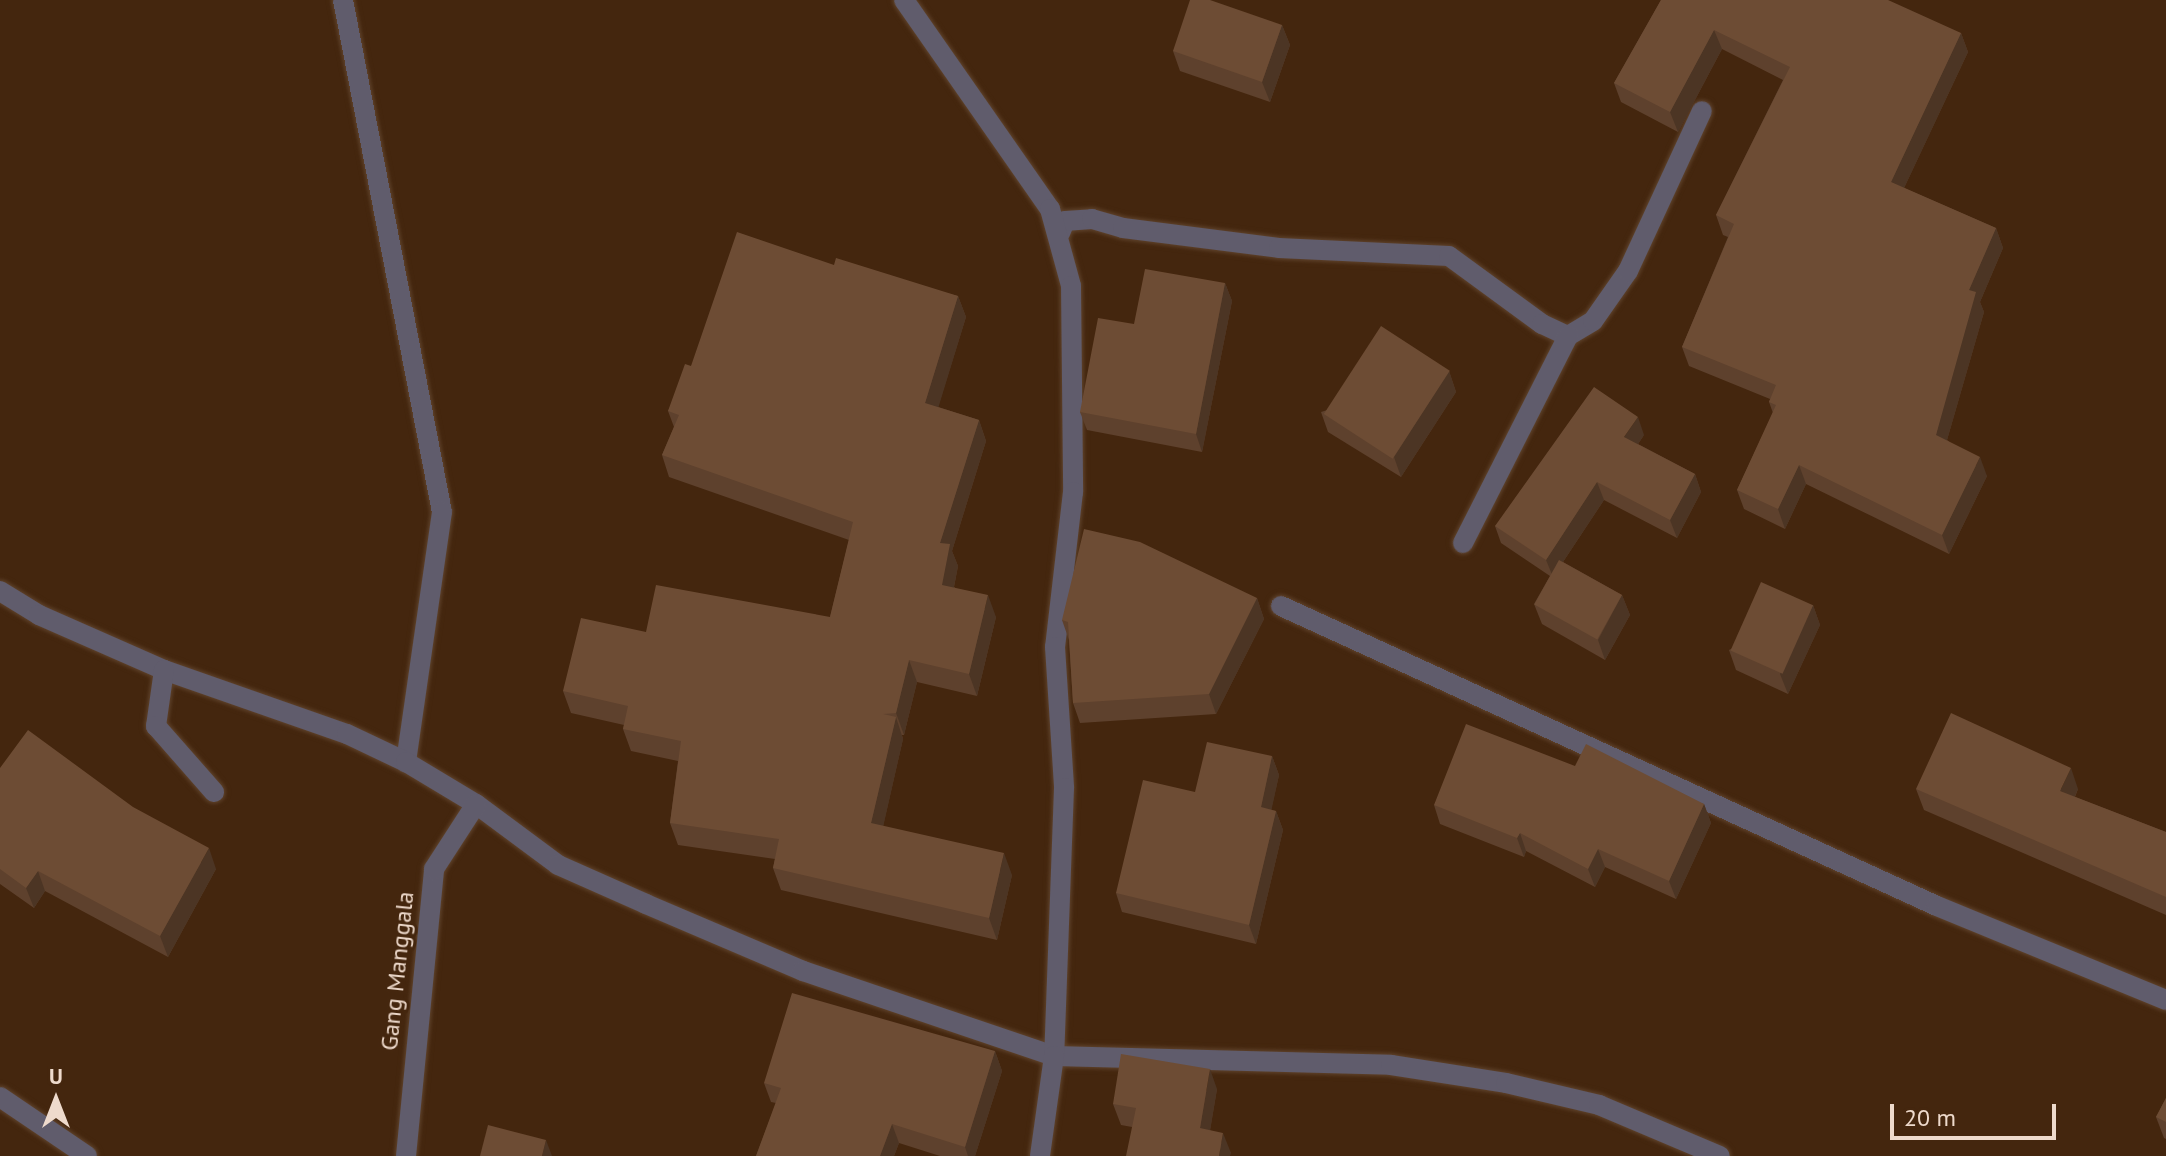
<!DOCTYPE html>
<html>
<head>
<meta charset="utf-8">
<style>
  body { margin:0 }
  #map { position:relative; width:2166px; height:1156px; overflow:hidden; background:#44260e; font-family:"PT Sans",sans-serif }
  div>[style] { position:absolute }
  .roads { filter:drop-shadow(0 0 2px #5f432c) drop-shadow(0 0 2px #5f432c) }
  .minor>* { height:20px; margin:-10px; padding:0 10px; transform-origin:10px; border-radius:10px; background:#605c6c }
  .tertiary>* { height:20px; margin:-10px; padding:0 10px; transform-origin:10px; border-radius:10px; background:#605c6c }
  .wall>* { inset:0; background:#5e412d }
  .shaded-wall>* { inset:0; background:#4c3524 }
  .building>* { inset:0; background:#6d4c34; transform-origin:0 0 }
  span { translate:-50% -50%; white-space:nowrap; text-align:center; line-height:1.15; -webkit-text-stroke:6px #44260e; paint-order:stroke }
  .street-label { font-size:24px; color:#eedacc }
  .north { position:absolute; left:16px; top:1060px; width:80px; height:80px; -webkit-text-stroke:6px #44260e; paint-order:stroke; rotate:0deg; font-size:22px; font-weight:700; line-height:32px; text-align:center; color:#eedacc }
  .north::after { content:''; display:block; margin:auto; width:28px; height:36px; background:#eedacc; clip-path:polygon(50% 0,100% 100%,50% 72%,0 100%) }
  .scale { position:absolute; left:1890px; top:1104px; width:166px; height:36px; box-sizing:border-box; border:4px solid #eedacc; border-top:0; padding-left:10px; font-size:24px; line-height:28px; white-space:nowrap; color:#eedacc; -webkit-text-stroke:6px #44260e; paint-order:stroke }
</style>
</head>
<body>
<div id="map">
  <div class="roads">
    <div class="minor">
      <div style="left:343px;top:0;width:521px;rotate:79.06deg"></div>
      <div style="left:442px;top:512px;width:253px;rotate:98.2deg"></div>
      <div style="left:1060px;top:233px;width:13px;rotate:-67deg"></div>
      <div style="left:1065px;top:221px;width:27px;rotate:-4deg"></div>
      <div style="left:1092px;top:219px;width:32px;rotate:16deg"></div>
      <div style="left:1123px;top:228px;width:157px;rotate:7.3deg"></div>
      <div style="left:1279px;top:248px;width:170px;rotate:2.7deg"></div>
      <div style="left:1449px;top:256px;width:115px;rotate:36.2deg"></div>
      <div style="left:1542px;top:324px;width:29px;rotate:25deg"></div>
      <div style="left:1568px;top:336px;width:29px;rotate:-31deg"></div>
      <div style="left:1593px;top:321px;width:61px;rotate:-55deg"></div>
      <div style="left:1628px;top:271px;width:176px;rotate:-65.2deg"></div>
      <div style="left:1463px;top:543px;width:232px;rotate:-63.1deg"></div>
      <div style="left:0;top:591px;width:46px;rotate:31.6deg"></div>
      <div style="left:39px;top:615px;width:137px;rotate:23.7deg"></div>
      <div style="left:164px;top:670px;width:194px;rotate:19.3deg"></div>
      <div style="left:347px;top:734px;width:65px;rotate:25.4deg"></div>
      <div style="left:406px;top:762px;width:82px;rotate:31deg"></div>
      <div style="left:476px;top:804px;width:102px;rotate:36.6deg"></div>
      <div style="left:558px;top:865px;width:96px;rotate:23.9deg"></div>
      <div style="left:646px;top:904px;width:171px;rotate:23.1deg"></div>
      <div style="left:803px;top:971px;width:265px;rotate:18.7deg"></div>
      <div style="left:1054px;top:1056px;width:337px;rotate:1.5deg"></div>
      <div style="left:1391px;top:1065px;width:116px;rotate:8.9deg"></div>
      <div style="left:1506px;top:1083px;width:96px;rotate:13.3deg"></div>
      <div style="left:1599px;top:1105px;width:131px;rotate:22.9deg"></div>
      <div style="left:1281px;top:606px;width:721px;rotate:24.58deg"></div>
      <div style="left:1937px;top:906px;width:248px;rotate:22.3deg"></div>
      <div style="left:164px;top:670px;width:57px;rotate:98.1deg"></div>
      <div style="left:156px;top:726px;width:88px;rotate:48.7deg"></div>
      <div style="left:0;top:1097px;width:105px;rotate:34.1deg"></div>
      <div style="left:406px;top:1156px;width:288px;rotate:-84.4deg"></div>
      <div style="left:434px;top:869px;width:77px;rotate:-57.1deg"></div>
    </div>
    <div class="tertiary">
      <div style="left:904px;top:0;width:255px;rotate:55.1deg"></div>
      <div style="left:1050px;top:209px;width:80px;rotate:74.7deg"></div>
      <div style="left:1071px;top:286px;width:206px;rotate:89.4deg"></div>
      <div style="left:1073px;top:492px;width:156px;rotate:96.6deg"></div>
      <div style="left:1055px;top:647px;width:141px;rotate:86.3deg"></div>
      <div style="left:1064px;top:788px;width:268px;rotate:92.1deg"></div>
      <div style="left:1054px;top:1056px;width:101px;rotate:98deg"></div>
    </div>
  </div>
  <div class="wall">
    <div style="clip-path:polygon(1661px 0,1961px 33px,1968px 52px,1904px 188px,1996px 228px,2003px 248px,1980px 302px,1984px 312px,1947px 440px,1987px 476px,1949px 554px,1806px 484px,1785px 529px,1744px 509px,1737px 490px,1773px 413px,1769px 402px,1770px 399px,1689px 366px,1682px 347px,1728px 237px,1723px 235px,1716px 215px,1783px 80px,1722px 49px,1678px 132px,1621px 102px,1614px 83px)"></div>
    <div style="clip-path:polygon(1282px 25px,1290px 45px,1270px 102px,1180px 71px,1173px 51px)"></div>
    <div style="clip-path:polygon(834px 265px,958px 296px,966px 317px,938px 407px,979px 420px,986px 441px,952px 551px,958px 566px,954px 587px,996px 617px,977px 696px,917px 682px,904px 735px,902px 735px,903px 739px,883px 826px,1012px 875px,997px 940px,781px 890px,773px 868px,775px 859px,678px 845px,670px 823px,678px 761px,631px 751px,623px 729px,624px 725px,571px 713px,563px 691px,646px 632px,830px 617px,849px 540px,669px 477px,662px 455px,674px 427px,668px 411px,691px 366px)"></div>
    <div style="clip-path:polygon(1225px 283px,1232px 301px,1202px 452px,1087px 430px,1080px 412px,1134px 324px)"></div>
    <div style="clip-path:polygon(1449px 371px,1456px 392px,1401px 477px,1328px 432px,1321px 412px)"></div>
    <div style="clip-path:polygon(1644px 435px,1638px 444px,1695px 474px,1701px 492px,1677px 538px,1604px 500px,1563px 562px,1622px 595px,1630px 615px,1605px 660px,1542px 624px,1534px 604px,1550px 576px,1501px 543px,1495px 526px)"></div>
    <div style="clip-path:polygon(1257px 598px,1264px 619px,1216px 714px,1080px 723px,1073px 703px,1069px 640px,1062px 620px)"></div>
    <div style="clip-path:polygon(1813px 605px,1820px 625px,1788px 694px,1736px 670px,1729px 650px)"></div>
    <div style="clip-path:polygon(1272px 756px,1279px 775px,1271px 810px,1276px 811px,1283px 830px,1256px 944px,1122px 912px,1116px 893px)"></div>
    <div style="clip-path:polygon(1575px 766px,1704px 804px,1711px 823px,1676px 899px,1605px 867px,1595px 887px,1526px 851px,1524px 857px,1440px 824px,1434px 805px)"></div>
    <div style="clip-path:polygon(0 768px,216px 869px,168px 957px,45px 891px,34px 908px,0 884px)"></div>
    <div style="clip-path:polygon(1916px 789px,2078px 789px,2075px 797px,2166px 832px,2166px 915px,1924px 810px)"></div>
    <div style="clip-path:polygon(995px 1051px,1002px 1071px,975px 1156px,940px 1156px,899px 1143px,894px 1156px,756px 1156px,776px 1103px,771px 1102px,764px 1083px)"></div>
    <div style="clip-path:polygon(1217px 1089px,1210px 1130px,1231px 1153px,1132px 1127px,1121px 1125px,1113px 1104px)"></div>
    <div style="clip-path:polygon(2166px 1098px,2166px 1139px,2164px 1138px,2156px 1117px)"></div>
  </div>
  <div class="shaded-wall">
    <div style="clip-path:polygon(1282px 25px,1290px 45px,1270px 102px,1262px 82px)"></div>
    <div style="clip-path:polygon(1714px 30px,1722px 49px,1678px 132px,1670px 112px)"></div>
    <div style="clip-path:polygon(1961px 33px,1968px 52px,1898px 201px,1891px 182px)"></div>
    <div style="clip-path:polygon(1996px 228px,2003px 248px,1980px 302px,1984px 312px,1943px 454px,1936px 435px,1969px 290px)"></div>
    <div style="clip-path:polygon(1225px 283px,1232px 301px,1202px 452px,1196px 434px)"></div>
    <div style="clip-path:polygon(958px 296px,966px 317px,933px 425px,925px 403px)"></div>
    <div style="clip-path:polygon(1449px 371px,1456px 392px,1401px 477px,1394px 457px)"></div>
    <div style="clip-path:polygon(1638px 417px,1644px 435px,1631px 455px,1624px 437px)"></div>
    <div style="clip-path:polygon(979px 420px,986px 441px,952px 551px,958px 566px,950px 607px,942px 585px,940px 543px)"></div>
    <div style="clip-path:polygon(1980px 457px,1987px 476px,1949px 554px,1942px 535px)"></div>
    <div style="clip-path:polygon(1799px 465px,1806px 484px,1785px 529px,1778px 509px)"></div>
    <div style="clip-path:polygon(1695px 474px,1701px 492px,1677px 538px,1670px 520px)"></div>
    <div style="clip-path:polygon(1597px 482px,1604px 500px,1553px 577px,1546px 560px)"></div>
    <div style="clip-path:polygon(988px 595px,996px 617px,977px 696px,969px 674px)"></div>
    <div style="clip-path:polygon(1622px 595px,1630px 615px,1605px 660px,1598px 640px)"></div>
    <div style="clip-path:polygon(1257px 598px,1264px 619px,1216px 714px,1209px 694px)"></div>
    <div style="clip-path:polygon(1813px 605px,1820px 625px,1788px 694px,1780px 674px)"></div>
    <div style="clip-path:polygon(909px 660px,917px 682px,904px 735px,896px 713px)"></div>
    <div style="clip-path:polygon(896px 717px,903px 739px,879px 845px,871px 823px)"></div>
    <div style="clip-path:polygon(1272px 756px,1279px 775px,1268px 826px,1261px 807px)"></div>
    <div style="clip-path:polygon(2071px 768px,2078px 789px,2068px 812px,2060px 791px)"></div>
    <div style="clip-path:polygon(1704px 804px,1711px 823px,1676px 899px,1669px 881px)"></div>
    <div style="clip-path:polygon(1276px 811px,1283px 830px,1256px 944px,1249px 925px)"></div>
    <div style="clip-path:polygon(1520px 833px,1526px 851px,1524px 857px,1517px 838px)"></div>
    <div style="clip-path:polygon(209px 848px,216px 869px,168px 957px,160px 936px)"></div>
    <div style="clip-path:polygon(1598px 849px,1605px 867px,1595px 887px,1588px 869px)"></div>
    <div style="clip-path:polygon(1004px 853px,1012px 875px,997px 940px,989px 918px)"></div>
    <div style="clip-path:polygon(38px 871px,45px 891px,34px 908px,26px 888px)"></div>
    <div style="clip-path:polygon(995px 1051px,1002px 1071px,975px 1156px,968px 1156px,965px 1147px)"></div>
    <div style="clip-path:polygon(1210px 1069px,1217px 1089px,1207px 1149px,1200px 1128px)"></div>
    <div style="clip-path:polygon(892px 1124px,899px 1143px,894px 1156px,880px 1156px)"></div>
    <div style="clip-path:polygon(1223px 1133px,1231px 1153px,1230px 1156px,1219px 1156px)"></div>
    <div style="clip-path:polygon(546px 1140px,552px 1156px,542px 1156px)"></div>
  </div>
  <div class="building">
    <div style="clip-path:polygon(1190px 0,1210px 0,1282px 25px,1262px 82px,1173px 51px)"></div>
    <div style="clip-path:polygon(1661px 0,1888px 0,1961px 33px,1891px 182px,1996px 228px,1969px 290px,1976px 292px,1936px 435px,1980px 457px,1942px 535px,1799px 465px,1778px 509px,1737px 490px,1776px 405px,1769px 402px,1776px 385px,1682px 347px,1734px 224px,1716px 215px,1790px 67px,1714px 30px,1670px 112px,1614px 83px)"></div>
    <div style="clip-path:polygon(737px 232px,834px 265px,836px 258px,958px 296px,925px 403px,979px 420px,940px 543px,950px 544px,942px 585px,988px 595px,969px 674px,909px 660px,896px 713px,883px 714px,896px 717px,871px 823px,1004px 853px,989px 918px,773px 868px,779px 839px,670px 823px,681px 741px,623px 729px,628px 706px,563px 691px,581px 618px,646px 632px,656px 585px,830px 617px,853px 522px,662px 455px,679px 415px,668px 411px,685px 364px,691px 366px)"></div>
    <div style="clip-path:polygon(1145px 269px,1225px 283px,1196px 434px,1080px 412px,1098px 318px,1134px 324px)"></div>
    <div style="left:1381px;top:326px;width:82px;height:105px;rotate:33deg"></div>
    <div style="clip-path:polygon(1594px 387px,1638px 417px,1624px 437px,1695px 474px,1670px 520px,1597px 482px,1546px 560px,1495px 526px)"></div>
    <div style="clip-path:polygon(1084px 529px,1140px 542px,1257px 598px,1209px 694px,1073px 703px,1068px 622px,1062px 620px)"></div>
    <div style="left:1559px;top:560px;width:72px;height:51px;rotate:29deg"></div>
    <div style="left:1761px;top:582px;width:57px;height:75px;rotate:24deg"></div>
    <div style="clip-path:polygon(1951px 713px,2071px 768px,2060px 791px,2166px 832px,2166px 897px,1916px 789px)"></div>
    <div style="clip-path:polygon(1466px 724px,1575px 766px,1586px 744px,1704px 804px,1669px 881px,1598px 849px,1588px 869px,1520px 833px,1517px 838px,1434px 805px)"></div>
    <div style="clip-path:polygon(28px 730px,133px 807px,209px 848px,160px 936px,38px 871px,26px 888px,0 869px,0 768px)"></div>
    <div style="clip-path:polygon(1207px 742px,1272px 756px,1261px 807px,1276px 811px,1249px 925px,1116px 893px,1143px 780px,1195px 792px)"></div>
    <div style="clip-path:polygon(792px 993px,995px 1051px,965px 1147px,892px 1124px,880px 1156px,756px 1156px,781px 1088px,764px 1083px)"></div>
    <div style="clip-path:polygon(1121px 1054px,1210px 1069px,1200px 1128px,1223px 1133px,1219px 1156px,1126px 1156px,1136px 1108px,1113px 1104px)"></div>
    <div style="clip-path:polygon(2166px 1098px,2166px 1122px,2156px 1117px)"></div>
    <div style="clip-path:polygon(488px 1125px,546px 1140px,542px 1156px,480px 1156px)"></div>
  </div>
  <div class="street-label">
    <span style="left:397px;top:971px;rotate:-84deg">Gang Manggala</span>
  </div>
  <div class="north">U</div>
  <div class="scale">20 m</div>
</div>
</body>
</html>
